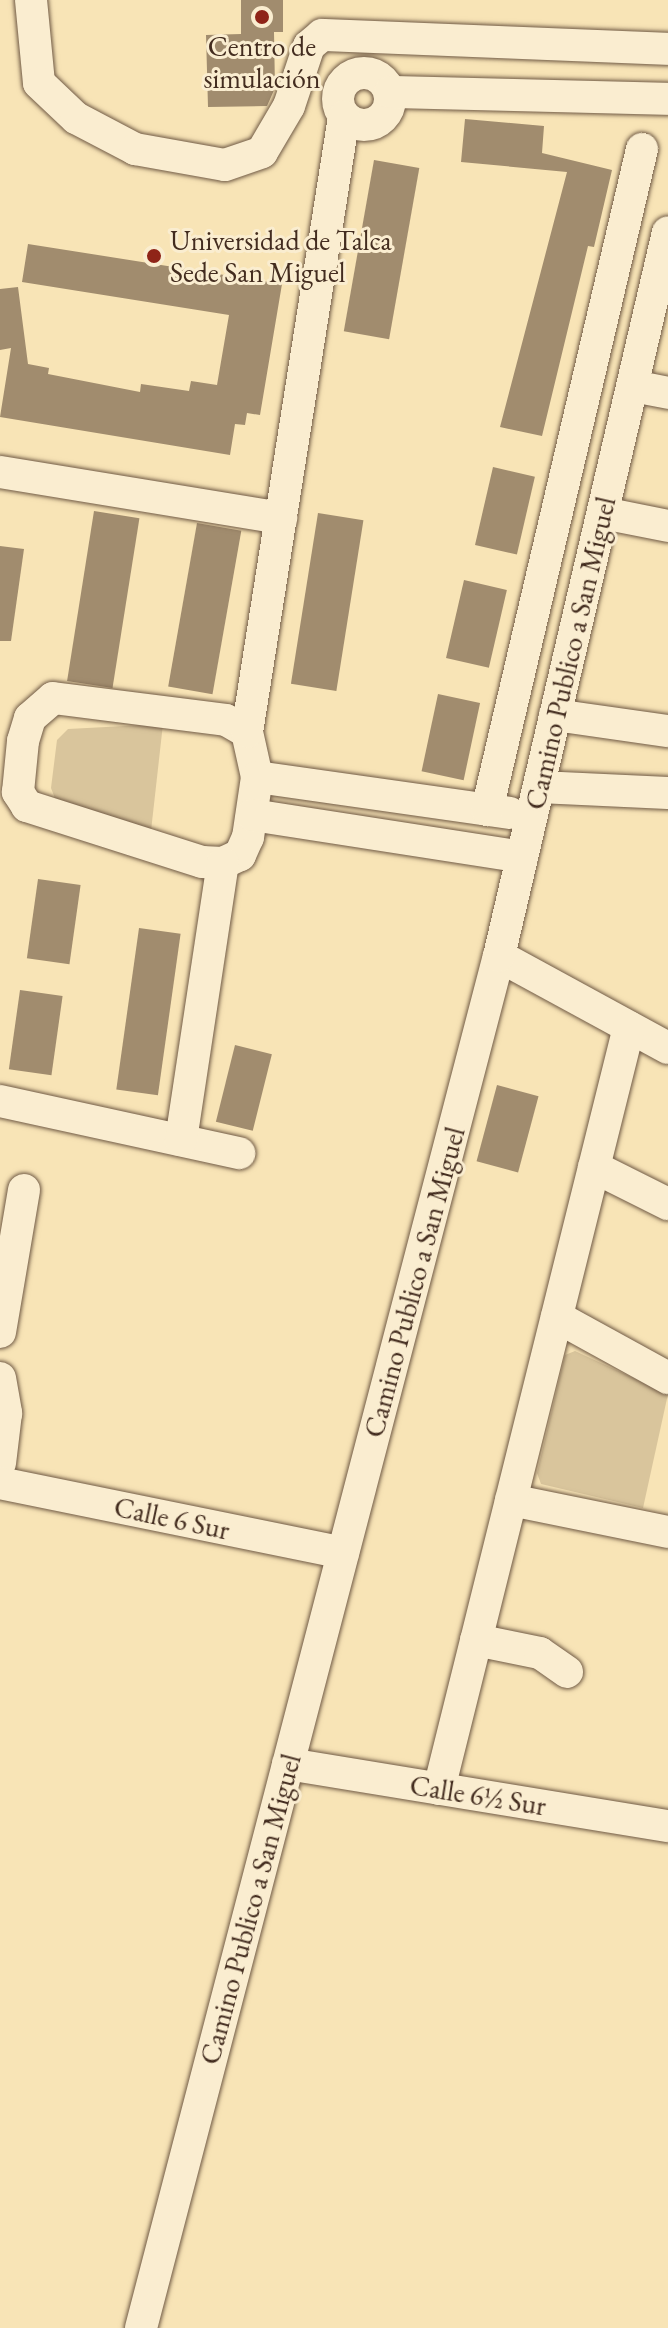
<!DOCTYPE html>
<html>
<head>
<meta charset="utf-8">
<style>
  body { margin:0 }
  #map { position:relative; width:668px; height:2328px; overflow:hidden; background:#f8e4b6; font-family:"EB Garamond",serif }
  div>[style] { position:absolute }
  .green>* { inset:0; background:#d9c59c }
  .building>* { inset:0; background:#a18c6e; transform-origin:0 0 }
  .roads { filter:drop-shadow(0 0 2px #705a45) drop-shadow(0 0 2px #705a45) }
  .minor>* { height:32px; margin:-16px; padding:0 16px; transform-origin:16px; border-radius:16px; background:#faedd0 }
  .minor>.ring { margin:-16px; padding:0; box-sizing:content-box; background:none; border:32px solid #faedd0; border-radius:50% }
  .dots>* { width:22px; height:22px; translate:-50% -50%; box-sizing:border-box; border:4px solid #faedd0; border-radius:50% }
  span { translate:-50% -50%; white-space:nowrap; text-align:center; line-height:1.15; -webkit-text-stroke:6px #faedd0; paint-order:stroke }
  .poi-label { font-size:28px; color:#432c1f }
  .left { translate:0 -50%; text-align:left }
  .street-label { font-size:28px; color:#432c1f }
</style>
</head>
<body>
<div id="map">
  <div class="green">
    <div style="clip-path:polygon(163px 724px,151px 831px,56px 801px,51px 788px,57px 740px,68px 729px)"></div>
    <div style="clip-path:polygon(575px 1351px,668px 1394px,643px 1508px,541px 1484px,537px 1473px,565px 1355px)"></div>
  </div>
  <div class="building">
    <div style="clip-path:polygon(241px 0,283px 0,283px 32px,274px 32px,275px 88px,267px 106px,208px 107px,206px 35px,241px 34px)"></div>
    <div style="clip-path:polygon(465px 119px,544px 126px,542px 153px,612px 170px,594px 247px,588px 246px,542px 436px,500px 427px,567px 172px,461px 162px)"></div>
    <div style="left:374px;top:160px;width:46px;height:174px;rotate:10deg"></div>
    <div style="clip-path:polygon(28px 244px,282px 284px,260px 415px,247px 413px,245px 425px,235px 424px,230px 455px,0 417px,11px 348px,0 350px,0 289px,18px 287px,28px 364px,49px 368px,48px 374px,140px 392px,141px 384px,189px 391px,191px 381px,217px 385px,229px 315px,22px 282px)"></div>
    <div style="left:493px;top:467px;width:43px;height:80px;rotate:13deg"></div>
    <div style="left:94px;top:511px;width:46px;height:172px;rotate:9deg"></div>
    <div style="left:318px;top:513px;width:46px;height:173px;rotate:9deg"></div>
    <div style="left:197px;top:523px;width:45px;height:166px;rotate:10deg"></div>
    <div style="clip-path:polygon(0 546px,24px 549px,11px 641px,0 641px)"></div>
    <div style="left:464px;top:580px;width:44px;height:80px;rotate:13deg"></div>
    <div style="left:438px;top:694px;width:43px;height:79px;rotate:12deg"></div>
    <div style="left:38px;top:879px;width:43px;height:80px;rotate:8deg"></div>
    <div style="left:139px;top:928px;width:42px;height:163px;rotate:8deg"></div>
    <div style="left:20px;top:990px;width:43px;height:80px;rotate:8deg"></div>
    <div style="left:235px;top:1045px;width:38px;height:79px;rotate:14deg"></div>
    <div style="left:497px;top:1085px;width:43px;height:79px;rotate:15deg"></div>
  </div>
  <div class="roads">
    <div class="minor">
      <div style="left:31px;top:0;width:83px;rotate:84.5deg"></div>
      <div style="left:39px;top:83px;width:51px;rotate:43.4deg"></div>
      <div style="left:76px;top:118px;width:67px;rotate:27.7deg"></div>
      <div style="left:135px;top:149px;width:91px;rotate:10.1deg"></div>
      <div style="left:225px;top:165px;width:39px;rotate:-19deg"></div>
      <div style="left:262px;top:152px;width:53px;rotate:-59.6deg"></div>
      <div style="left:289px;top:106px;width:63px;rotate:-71.6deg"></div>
      <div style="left:309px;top:46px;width:17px;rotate:-40deg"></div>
      <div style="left:322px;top:35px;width:346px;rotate:2.3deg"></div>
      <div class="ring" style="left:338px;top:73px;width:20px;height:20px"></div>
      <div style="left:390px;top:92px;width:278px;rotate:1.4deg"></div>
      <div style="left:633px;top:386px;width:36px;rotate:11deg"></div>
      <div style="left:0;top:472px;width:285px;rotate:9.3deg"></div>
      <div style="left:603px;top:513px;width:66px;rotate:11.3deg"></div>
      <div style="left:53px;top:698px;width:174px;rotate:7.2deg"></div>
      <div style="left:226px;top:720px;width:24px;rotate:30deg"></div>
      <div style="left:247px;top:732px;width:46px;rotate:77.5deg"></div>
      <div style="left:257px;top:777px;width:61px;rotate:98.5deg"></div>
      <div style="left:248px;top:837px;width:20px;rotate:114deg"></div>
      <div style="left:240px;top:855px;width:19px;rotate:155deg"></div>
      <div style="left:223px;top:863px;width:21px;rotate:-177deg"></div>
      <div style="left:202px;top:862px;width:184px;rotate:-162.3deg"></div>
      <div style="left:27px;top:806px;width:17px;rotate:-123deg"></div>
      <div style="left:18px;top:792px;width:51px;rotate:-84.4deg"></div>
      <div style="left:23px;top:741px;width:24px;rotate:-73deg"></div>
      <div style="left:30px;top:718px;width:30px;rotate:-41deg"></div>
      <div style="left:555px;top:715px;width:114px;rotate:8.1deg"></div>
      <div style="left:247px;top:732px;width:623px;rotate:-81.04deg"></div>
      <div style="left:257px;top:777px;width:255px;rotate:8.1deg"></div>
      <div style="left:539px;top:787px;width:129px;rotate:2.7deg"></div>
      <div style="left:487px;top:810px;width:679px;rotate:-76.8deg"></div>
      <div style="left:252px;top:815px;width:273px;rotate:8.8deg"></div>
      <div style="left:499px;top:956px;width:192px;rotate:28.6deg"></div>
      <div style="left:0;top:1101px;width:245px;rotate:12.3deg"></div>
      <div style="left:181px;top:1140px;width:280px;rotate:-81.4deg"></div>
      <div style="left:594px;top:1167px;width:83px;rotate:26.6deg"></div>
      <div style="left:557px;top:1317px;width:127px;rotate:28.8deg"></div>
      <div style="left:0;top:1332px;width:144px;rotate:-80.4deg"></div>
      <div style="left:0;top:1378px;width:36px;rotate:80deg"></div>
      <div style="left:6px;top:1413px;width:50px;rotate:96.8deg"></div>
      <div style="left:0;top:1483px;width:350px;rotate:11.5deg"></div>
      <div style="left:511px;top:1500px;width:160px;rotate:11.5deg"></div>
      <div style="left:476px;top:1640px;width:65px;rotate:11.5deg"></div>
      <div style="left:540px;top:1653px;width:33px;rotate:35deg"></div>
      <div style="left:288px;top:1764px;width:385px;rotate:9.3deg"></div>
      <div style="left:439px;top:1789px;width:785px;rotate:-76deg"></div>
      <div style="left:141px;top:2328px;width:1418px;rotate:-75.38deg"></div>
      <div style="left:499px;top:956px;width:743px;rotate:-76.86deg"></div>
    </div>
  </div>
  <div class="dots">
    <div style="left:262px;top:17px;background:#8f2418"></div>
    <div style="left:154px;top:256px;background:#8f2418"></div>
  </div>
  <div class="poi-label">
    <span style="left:262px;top:62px">Centro de<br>simulación</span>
    <span class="left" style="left:170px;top:256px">Universidad de Talca<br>Sede San Miguel</span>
  </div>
  <div class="street-label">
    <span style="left:570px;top:653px;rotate:-77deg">Camino Publico a San Miguel</span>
    <span style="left:414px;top:1282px;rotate:-75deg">Camino Publico a San Miguel</span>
    <span style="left:172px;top:1518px;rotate:12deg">Calle 6 Sur</span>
    <span style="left:478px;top:1795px;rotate:9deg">Calle 6½ Sur</span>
    <span style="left:250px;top:1909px;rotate:-75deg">Camino Publico a San Miguel</span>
  </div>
</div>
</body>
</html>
